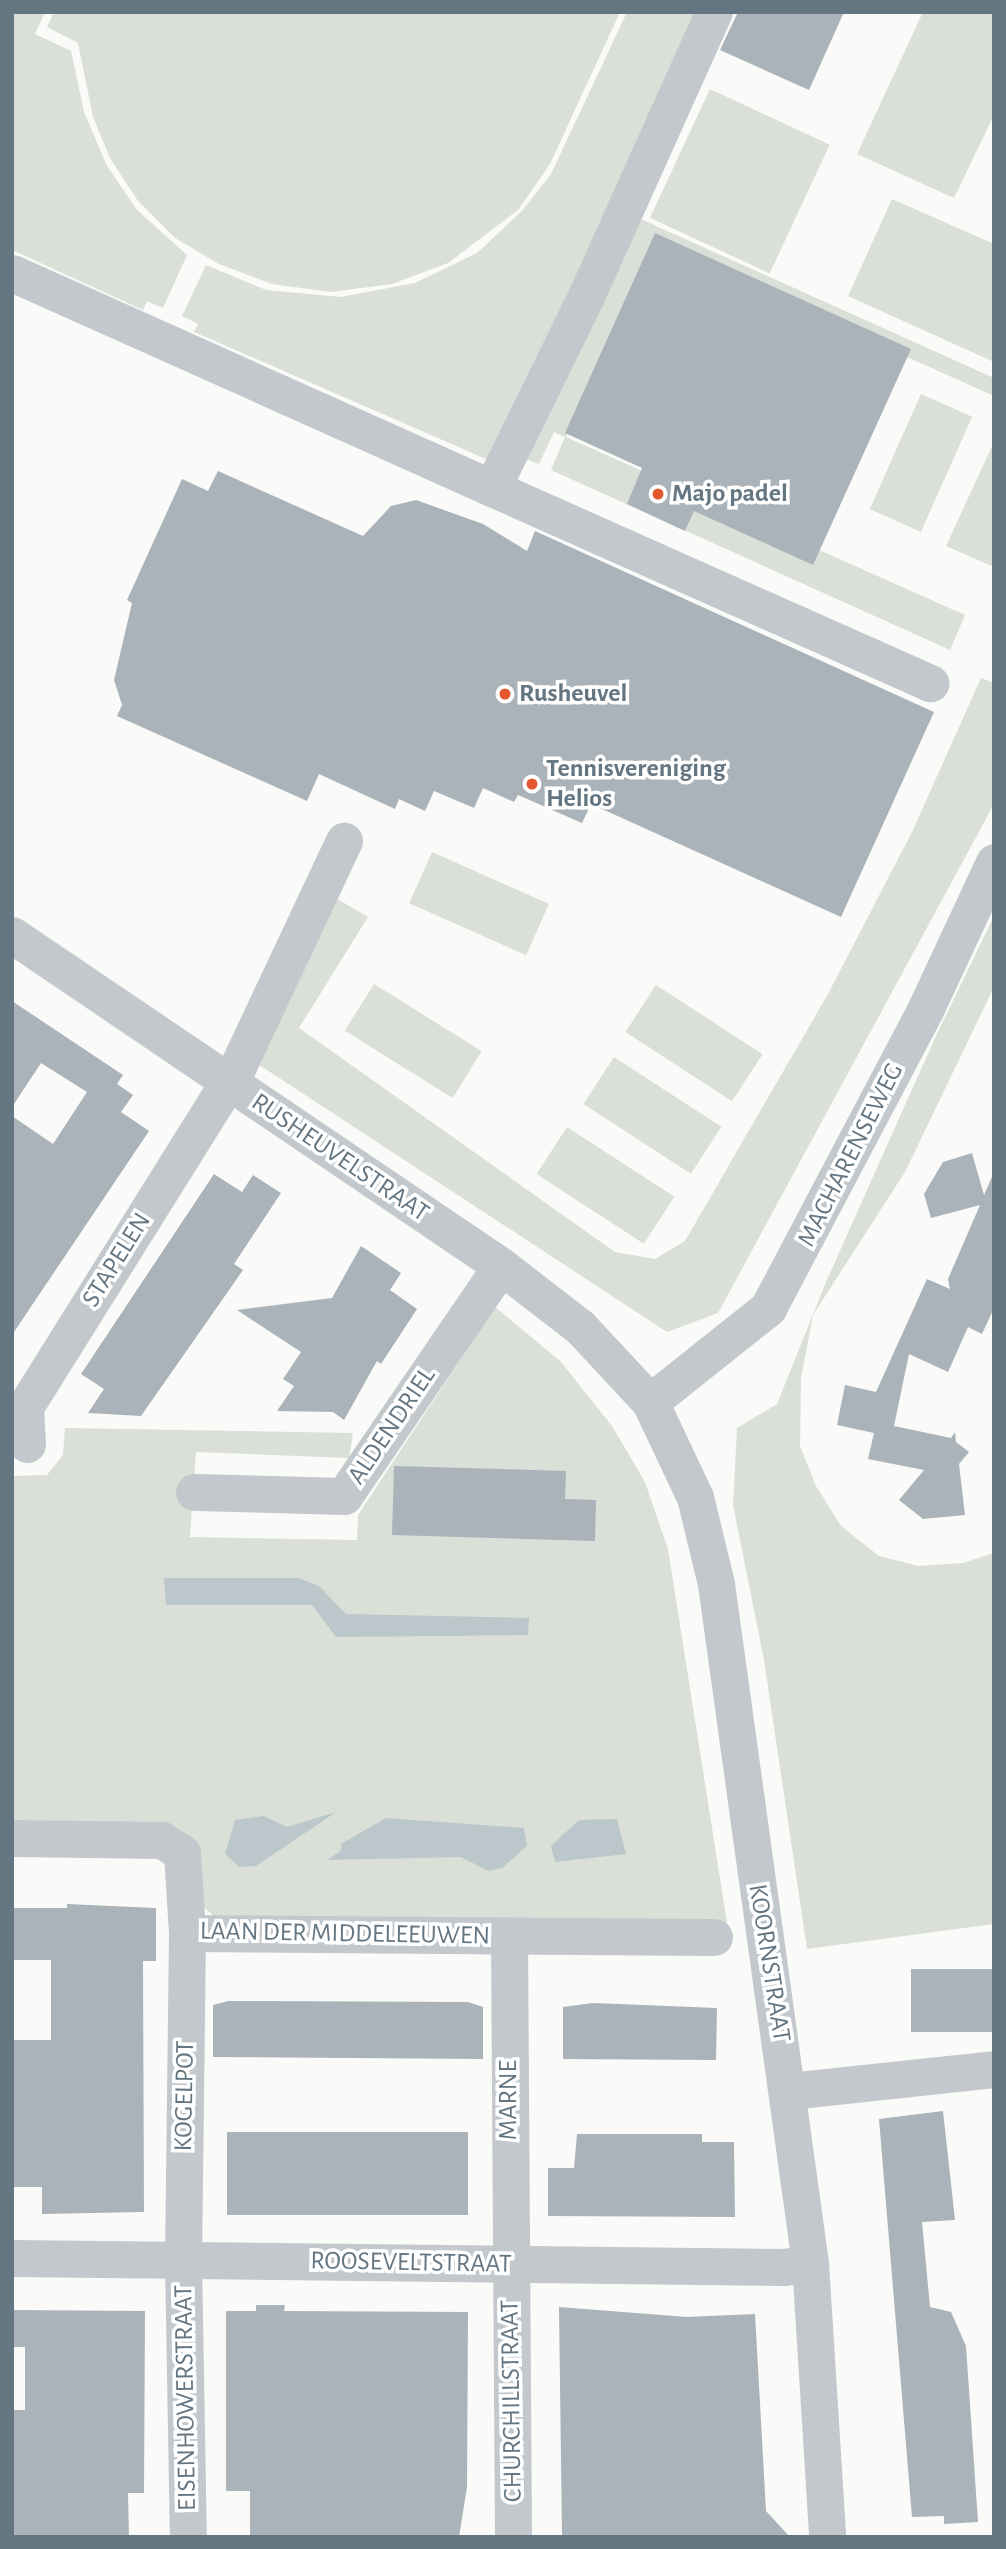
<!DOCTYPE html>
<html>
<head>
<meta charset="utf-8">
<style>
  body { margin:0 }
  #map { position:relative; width:1006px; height:2549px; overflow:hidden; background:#fafaf8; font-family:"Alegreya Sans",sans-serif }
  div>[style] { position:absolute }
  .green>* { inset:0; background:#dadfd7; transform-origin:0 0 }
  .water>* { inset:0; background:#bbc7cb }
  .building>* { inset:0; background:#aab3b9; transform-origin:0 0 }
  .minor>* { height:37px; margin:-18.5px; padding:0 18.5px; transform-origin:18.5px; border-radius:18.5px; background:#c3c8cc }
  .dots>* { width:19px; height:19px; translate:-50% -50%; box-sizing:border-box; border:4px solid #fff; border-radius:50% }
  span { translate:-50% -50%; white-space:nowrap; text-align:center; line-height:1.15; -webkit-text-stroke:7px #fff; paint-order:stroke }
  .poi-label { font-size:26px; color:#657683; font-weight:700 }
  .left { translate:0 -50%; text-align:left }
  .street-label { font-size:26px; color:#657683 }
  .frame { position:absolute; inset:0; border:14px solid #657683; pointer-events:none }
</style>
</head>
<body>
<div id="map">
  <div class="green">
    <div style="clip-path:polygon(12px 12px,45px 12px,35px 34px,71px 51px,84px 112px,107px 166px,137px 210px,187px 255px,163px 308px,147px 301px,143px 310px,12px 250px)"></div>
    <div style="clip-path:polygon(54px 12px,620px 12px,550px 164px,518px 210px,448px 263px,392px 284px,331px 292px,272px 284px,219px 264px,175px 238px,138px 201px,110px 158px,93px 117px,78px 43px,47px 27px)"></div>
    <div style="clip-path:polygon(627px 12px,701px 12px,493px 462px,194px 332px,198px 324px,182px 316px,206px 265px,266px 290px,341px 297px,415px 283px,477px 253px,522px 211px,551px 174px)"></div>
    <div style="clip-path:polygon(923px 12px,994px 12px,994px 115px,954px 198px,857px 154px)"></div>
    <div style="left:710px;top:89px;width:132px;height:142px;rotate:25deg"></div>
    <div style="clip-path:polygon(892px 199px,994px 244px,994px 362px,848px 296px)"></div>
    <div style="clip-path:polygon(634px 216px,994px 378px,994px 396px,651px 242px,566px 437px,965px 615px,950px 650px,551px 470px,565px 437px,554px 432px,539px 464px,520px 457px)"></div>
    <div style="left:921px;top:394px;width:56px;height:126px;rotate:24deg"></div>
    <div style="clip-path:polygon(994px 442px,994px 567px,946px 546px)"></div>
    <div style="clip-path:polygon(981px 678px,994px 683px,994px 804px,718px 1313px,667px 1332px,232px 1047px,317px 887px,368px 917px,299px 1028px,615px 1252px,655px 1259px,685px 1241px,828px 994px,912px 832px)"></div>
    <div style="left:432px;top:852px;width:128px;height:56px;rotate:24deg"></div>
    <div style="clip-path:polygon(994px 916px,994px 987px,905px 1172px,813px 1315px,801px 1379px,800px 1446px,816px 1486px,841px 1526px,879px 1556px,918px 1566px,963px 1563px,994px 1553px,994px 1924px,807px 1949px,764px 1660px,733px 1505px,737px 1428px,777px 1404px,826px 1282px,935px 1038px)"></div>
    <div style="left:374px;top:984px;width:127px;height:55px;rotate:32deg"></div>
    <div style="left:656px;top:985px;width:127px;height:56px;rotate:33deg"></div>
    <div style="left:614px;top:1057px;width:128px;height:56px;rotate:33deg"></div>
    <div style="left:567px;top:1127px;width:128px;height:56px;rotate:33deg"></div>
    <div style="clip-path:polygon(495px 1307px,561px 1362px,612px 1426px,645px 1482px,668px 1549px,727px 1923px,218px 1920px,202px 1905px,199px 1856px,12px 1822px,12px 1476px,47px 1475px,63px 1455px,65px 1428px,353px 1433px,349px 1458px,196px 1452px,190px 1537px,357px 1540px,358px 1515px)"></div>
  </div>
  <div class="water">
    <div style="clip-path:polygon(164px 1578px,298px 1578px,319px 1586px,346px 1614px,529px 1618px,528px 1635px,336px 1637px,312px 1605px,166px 1605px)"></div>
    <div style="clip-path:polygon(336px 1812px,256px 1866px,239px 1867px,225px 1854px,235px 1820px,264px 1816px,287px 1827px)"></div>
    <div style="clip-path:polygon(386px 1818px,524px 1828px,527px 1846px,502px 1868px,489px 1871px,461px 1857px,327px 1860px,341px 1851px,341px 1844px)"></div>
    <div style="clip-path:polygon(617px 1819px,626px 1854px,555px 1862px,551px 1846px,579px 1820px)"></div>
  </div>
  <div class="building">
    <div style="clip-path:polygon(738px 12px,844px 12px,809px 90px,720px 50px)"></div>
    <div style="clip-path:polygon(655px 233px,911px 349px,813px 565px,694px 511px,685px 531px,627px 504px,642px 468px,565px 433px)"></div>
    <div style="clip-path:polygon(218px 471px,363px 536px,391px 506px,416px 500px,483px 524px,527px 551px,535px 531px,934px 712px,841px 917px,591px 804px,582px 823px,518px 795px,514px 802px,483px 788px,474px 808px,434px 791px,425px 811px,399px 799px,395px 809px,319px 774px,307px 801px,117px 716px,122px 705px,114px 680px,132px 603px,127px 600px,182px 479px,208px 491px)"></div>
    <div style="clip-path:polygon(12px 1001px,123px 1075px,117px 1084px,133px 1095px,121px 1112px,149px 1131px,12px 1335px,12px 1116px,53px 1144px,87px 1092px,41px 1063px,12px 1107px)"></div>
    <div style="clip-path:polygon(972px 1153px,984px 1195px,994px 1172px,994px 1308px,982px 1334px,968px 1327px,948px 1372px,909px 1354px,894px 1426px,951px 1438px,955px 1432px,956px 1442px,969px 1452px,959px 1464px,965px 1515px,923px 1519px,899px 1500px,924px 1470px,868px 1459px,874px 1433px,837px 1425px,845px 1385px,876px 1392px,927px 1279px,950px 1289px,948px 1279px,980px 1205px,931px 1218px,924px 1194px,943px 1162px)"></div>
    <div style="clip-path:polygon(214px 1174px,242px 1192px,253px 1175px,281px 1193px,234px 1264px,243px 1270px,141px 1416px,88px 1413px,104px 1389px,81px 1374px)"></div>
    <div style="clip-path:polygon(361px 1246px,401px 1273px,390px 1290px,417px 1309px,381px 1364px,377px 1361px,344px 1420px,333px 1412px,277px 1411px,294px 1386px,283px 1379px,301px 1352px,237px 1310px,332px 1298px)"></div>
    <div style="clip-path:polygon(394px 1466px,566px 1471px,565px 1499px,596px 1500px,595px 1541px,392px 1535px)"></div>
    <div style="clip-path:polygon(67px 1904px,156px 1908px,156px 1961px,143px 1961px,144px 2212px,42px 2214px,42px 2187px,12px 2187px,12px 2040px,51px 2040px,51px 1960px,12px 1960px,12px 1908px,67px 1908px)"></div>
    <div style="left:994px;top:1969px;width:63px;height:83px;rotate:90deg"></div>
    <div style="clip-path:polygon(228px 2001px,468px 2002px,483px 2007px,483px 2059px,213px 2057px,213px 2005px)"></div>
    <div style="clip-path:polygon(593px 2003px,717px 2008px,716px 2060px,563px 2059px,563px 2007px)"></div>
    <div style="clip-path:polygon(943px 2111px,955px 2220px,922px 2222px,930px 2307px,951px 2312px,966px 2346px,978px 2522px,944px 2524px,944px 2516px,912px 2517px,879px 2119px)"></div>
    <div style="left:227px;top:2132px;width:241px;height:83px"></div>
    <div style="clip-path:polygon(577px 2134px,702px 2134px,702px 2142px,734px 2142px,735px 2217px,548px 2216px,548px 2168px,574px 2168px)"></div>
    <div style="clip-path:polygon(256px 2305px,285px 2305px,284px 2311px,468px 2312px,467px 2487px,459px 2537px,250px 2537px,250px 2491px,226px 2491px,226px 2311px,256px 2311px)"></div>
    <div style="clip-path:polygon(559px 2307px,687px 2317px,755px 2314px,766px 2511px,790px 2537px,562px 2537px)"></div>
    <div style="clip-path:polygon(12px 2310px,145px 2311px,144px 2493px,128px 2493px,129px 2537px,13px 2537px,12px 2410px,25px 2410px,25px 2347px,12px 2347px)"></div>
  </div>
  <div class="minor">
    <div style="left:12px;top:273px;width:526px;rotate:24.13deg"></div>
    <div style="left:492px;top:488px;width:216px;rotate:-63.9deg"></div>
    <div style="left:587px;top:294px;width:309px;rotate:-65.8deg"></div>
    <div style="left:492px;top:488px;width:480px;rotate:24deg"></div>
    <div style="left:12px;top:935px;width:590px;rotate:34.09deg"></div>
    <div style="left:501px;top:1266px;width:100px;rotate:37.7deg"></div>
    <div style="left:580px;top:1327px;width:103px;rotate:47deg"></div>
    <div style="left:650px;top:1402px;width:105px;rotate:64.7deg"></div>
    <div style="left:695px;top:1497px;width:89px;rotate:76.4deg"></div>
    <div style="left:716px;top:1584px;width:685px;rotate:82.12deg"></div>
    <div style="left:810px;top:2263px;width:275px;rotate:86.4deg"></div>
    <div style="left:650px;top:1402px;width:151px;rotate:-38.5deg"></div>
    <div style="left:768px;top:1308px;width:339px;rotate:-62.2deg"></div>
    <div style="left:926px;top:1008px;width:161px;rotate:-65deg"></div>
    <div style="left:27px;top:1444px;width:37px;rotate:-93deg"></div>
    <div style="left:25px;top:1407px;width:402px;rotate:-58deg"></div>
    <div style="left:238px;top:1066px;width:249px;rotate:-64.8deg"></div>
    <div style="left:194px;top:1492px;width:150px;rotate:1.5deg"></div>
    <div style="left:344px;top:1496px;width:278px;rotate:-55.7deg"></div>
    <div style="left:12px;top:1838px;width:150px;rotate:0.8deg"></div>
    <div style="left:162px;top:1840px;width:24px;rotate:33deg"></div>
    <div style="left:182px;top:1853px;width:80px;rotate:86.4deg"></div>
    <div style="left:187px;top:1933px;width:527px;rotate:0.43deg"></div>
    <div style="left:187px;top:1933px;width:326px;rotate:90.7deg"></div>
    <div style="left:183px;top:2259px;width:278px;rotate:89deg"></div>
    <div style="left:509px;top:1936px;width:601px;rotate:89.62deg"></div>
    <div style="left:789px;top:2091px;width:206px;rotate:-6.1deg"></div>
    <div style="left:12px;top:2258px;width:772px;rotate:0.67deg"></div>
    <div style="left:784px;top:2267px;width:26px;rotate:-9deg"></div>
  </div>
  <div class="dots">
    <div style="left:658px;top:494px;background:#e4572e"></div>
    <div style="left:505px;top:694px;background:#e4572e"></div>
    <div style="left:532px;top:784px;background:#e4572e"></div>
  </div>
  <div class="poi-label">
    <span class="left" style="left:672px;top:494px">Majo padel</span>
    <span class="left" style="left:519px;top:694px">Rusheuvel</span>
    <span class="left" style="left:546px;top:784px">Tennisvereniging<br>Helios</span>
  </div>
  <div class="street-label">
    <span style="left:851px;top:1155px;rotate:-63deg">MACHARENSEWEG</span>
    <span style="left:340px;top:1158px;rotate:34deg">RUSHEUVELSTRAAT</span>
    <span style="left:117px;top:1260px;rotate:-58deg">STAPELEN</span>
    <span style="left:392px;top:1426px;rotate:-56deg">ALDENDRIEL</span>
    <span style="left:345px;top:1934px;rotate:1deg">LAAN DER MIDDELEEUWEN</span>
    <span style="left:769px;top:1963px;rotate:81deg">KOORNSTRAAT</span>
    <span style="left:185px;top:2096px;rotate:-89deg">KOGELPOT</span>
    <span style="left:509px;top:2100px;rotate:-90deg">MARNE</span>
    <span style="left:411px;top:2263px;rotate:1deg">ROOSEVELTSTRAAT</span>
    <span style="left:186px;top:2398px;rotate:-91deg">EISENHOWERSTRAAT</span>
    <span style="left:512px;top:2401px;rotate:-91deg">CHURCHILLSTRAAT</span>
  </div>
  <div class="frame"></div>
</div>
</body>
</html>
